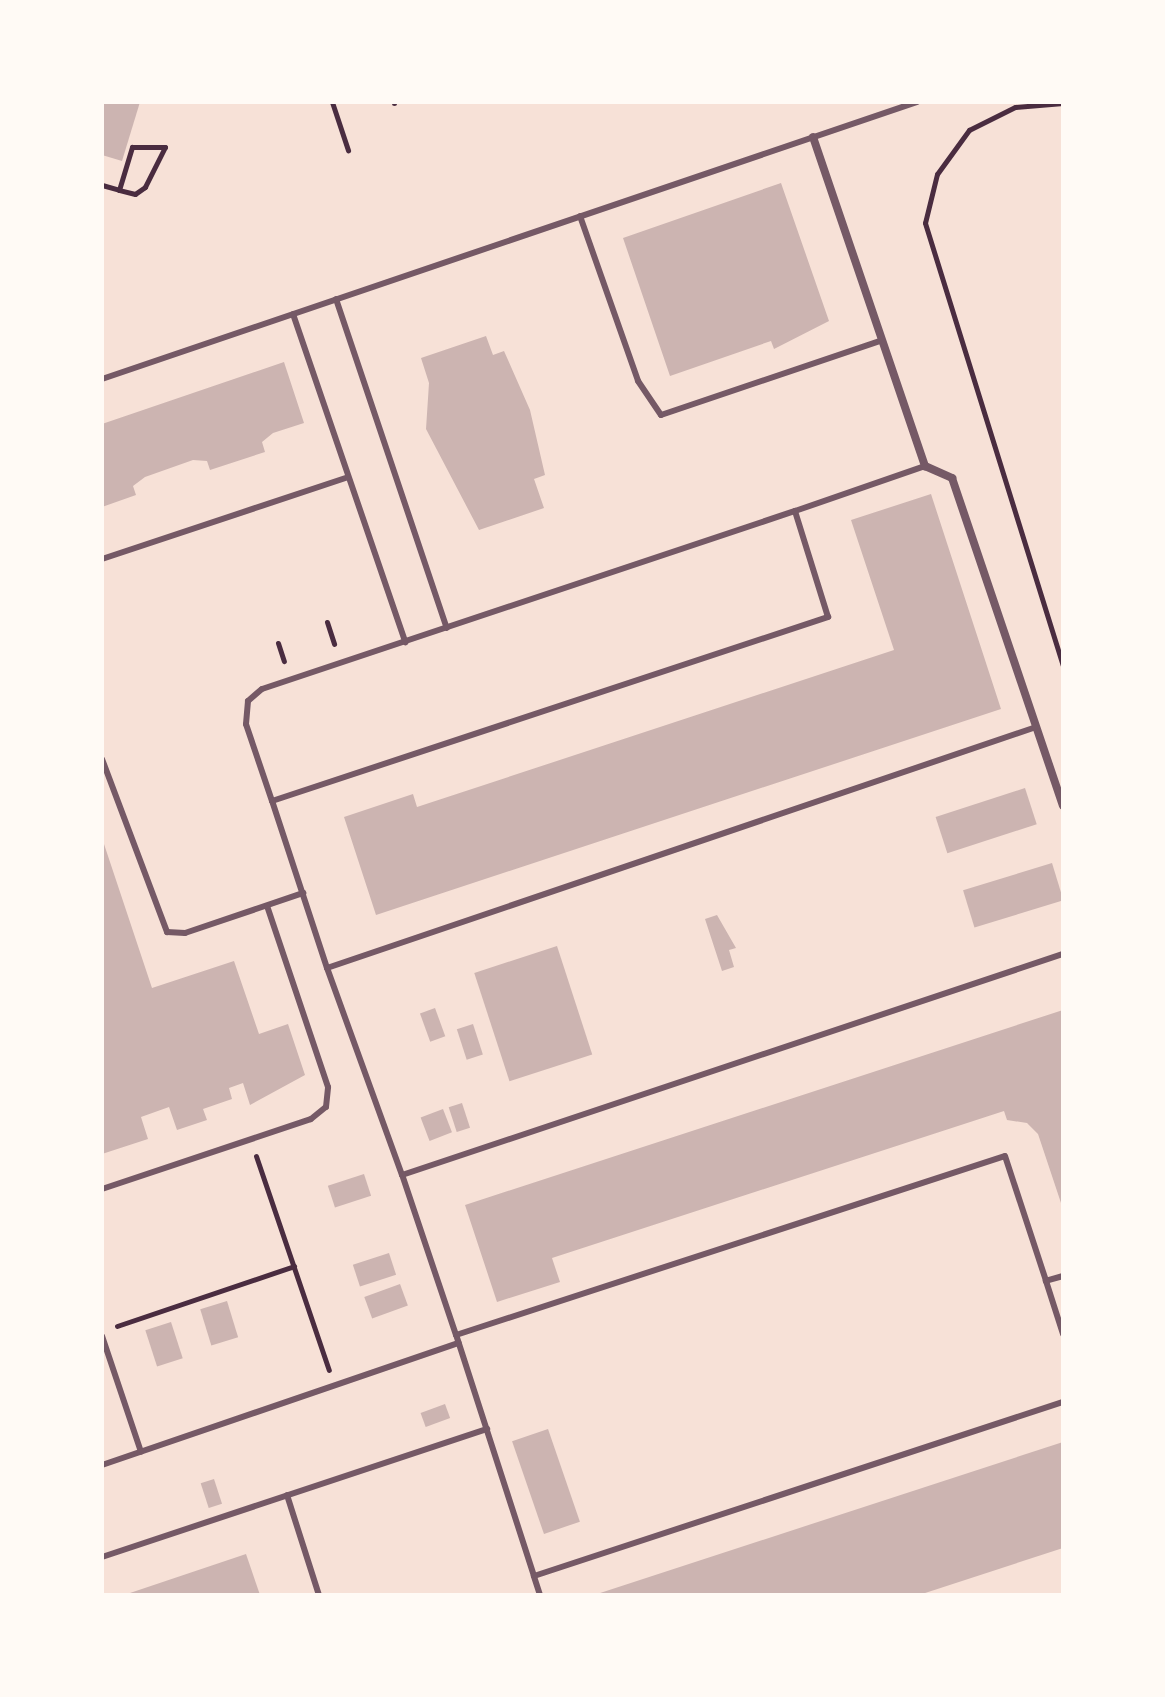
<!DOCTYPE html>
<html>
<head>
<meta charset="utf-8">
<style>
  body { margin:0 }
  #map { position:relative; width:1165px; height:1697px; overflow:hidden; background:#f7e1d7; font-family:"Source Sans 3",sans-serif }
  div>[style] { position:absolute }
  .building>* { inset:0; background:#ccb4b1; transform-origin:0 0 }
  .path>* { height:5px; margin:-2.5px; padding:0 2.5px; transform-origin:2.5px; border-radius:2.5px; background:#4a2c40 }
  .service>* { height:6px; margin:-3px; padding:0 3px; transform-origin:3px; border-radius:3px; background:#755966 }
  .minor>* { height:8px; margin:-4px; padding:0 4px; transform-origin:4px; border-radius:4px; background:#755966 }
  span { translate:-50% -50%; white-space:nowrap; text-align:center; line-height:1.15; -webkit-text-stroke:8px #fffaf5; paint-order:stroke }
  .frame { position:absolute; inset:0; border:104px solid #fffaf5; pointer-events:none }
</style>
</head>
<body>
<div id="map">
  <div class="building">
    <div style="clip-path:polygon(102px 102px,140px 102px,122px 161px,102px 155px)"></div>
    <div style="clip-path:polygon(781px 183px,829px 321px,774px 349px,771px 341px,670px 376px,623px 238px)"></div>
    <div style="clip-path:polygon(486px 336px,493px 355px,504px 351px,530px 410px,545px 475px,534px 479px,544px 508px,479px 530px,426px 429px,429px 383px,421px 358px)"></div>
    <div style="clip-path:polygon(284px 362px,304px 423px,273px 433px,262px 442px,265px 452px,210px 470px,207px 461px,193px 460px,145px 477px,133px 486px,136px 495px,102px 507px,102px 424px)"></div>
    <div style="clip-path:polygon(931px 494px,1001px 709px,376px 915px,344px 817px,413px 794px,417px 807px,894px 650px,851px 520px)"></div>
    <div style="left:1025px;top:788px;width:38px;height:94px;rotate:72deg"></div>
    <div style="clip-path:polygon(102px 838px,152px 988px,234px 961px,259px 1034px,288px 1024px,305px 1075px,250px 1105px,243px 1083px,229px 1088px,232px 1099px,203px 1109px,207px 1120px,177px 1130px,169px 1107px,141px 1117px,148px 1139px,102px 1154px)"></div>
    <div style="left:1052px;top:863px;width:39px;height:93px;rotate:73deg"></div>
    <div style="clip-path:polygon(717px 915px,736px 948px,729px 950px,734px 967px,722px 971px,705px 919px)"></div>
    <div style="left:557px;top:946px;width:114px;height:87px;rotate:72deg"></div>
    <div style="left:435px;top:1008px;width:30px;height:16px;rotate:70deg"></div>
    <div style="clip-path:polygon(1063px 1010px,1063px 1209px,1038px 1134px,1027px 1123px,1007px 1120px,1004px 1111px,552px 1258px,560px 1282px,497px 1302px,465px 1205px)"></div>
    <div style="left:473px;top:1024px;width:32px;height:17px;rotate:72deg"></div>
    <div style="left:462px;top:1103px;width:26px;height:14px;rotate:72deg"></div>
    <div style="left:443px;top:1109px;width:25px;height:24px;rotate:69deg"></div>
    <div style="left:364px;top:1174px;width:23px;height:38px;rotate:72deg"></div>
    <div style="left:389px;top:1253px;width:23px;height:38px;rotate:72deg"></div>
    <div style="left:400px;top:1284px;width:23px;height:38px;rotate:70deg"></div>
    <div style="left:227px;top:1301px;width:38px;height:28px;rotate:73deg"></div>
    <div style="left:171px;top:1322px;width:38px;height:27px;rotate:72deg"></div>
    <div style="left:445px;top:1404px;width:15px;height:26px;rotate:70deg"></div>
    <div style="left:548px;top:1429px;width:98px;height:38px;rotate:71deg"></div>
    <div style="clip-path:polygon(1063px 1442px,1063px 1548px,919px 1595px,594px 1595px)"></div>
    <div style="left:214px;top:1479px;width:26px;height:14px;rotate:72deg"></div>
    <div style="clip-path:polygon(246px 1554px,260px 1595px,127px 1595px,127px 1594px)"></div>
  </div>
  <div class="path">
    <div style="left:332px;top:102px;width:51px;rotate:71.6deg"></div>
    <div style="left:394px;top:103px;width:1px;rotate:-90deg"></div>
    <div style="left:1063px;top:103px;width:48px;rotate:175.2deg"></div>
    <div style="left:1015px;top:107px;width:51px;rotate:153.4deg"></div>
    <div style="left:969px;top:130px;width:54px;rotate:126deg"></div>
    <div style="left:937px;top:174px;width:50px;rotate:103.8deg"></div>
    <div style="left:925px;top:223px;width:463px;rotate:72.7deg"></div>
    <div style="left:102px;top:185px;width:18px;rotate:16deg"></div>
    <div style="left:119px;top:190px;width:45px;rotate:-73.2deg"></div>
    <div style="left:132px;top:147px;width:33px"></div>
    <div style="left:165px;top:147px;width:45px;rotate:116.6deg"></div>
    <div style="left:145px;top:187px;width:12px;rotate:145deg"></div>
    <div style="left:135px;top:194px;width:16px;rotate:-166deg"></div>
    <div style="left:327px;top:622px;width:23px;rotate:72deg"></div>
    <div style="left:278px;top:643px;width:19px;rotate:72deg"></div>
    <div style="left:256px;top:1156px;width:226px;rotate:71.2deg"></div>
    <div style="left:117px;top:1326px;width:187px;rotate:-18.7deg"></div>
  </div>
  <div class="service">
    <div style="left:580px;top:216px;width:175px;rotate:70.6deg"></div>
    <div style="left:638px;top:381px;width:41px;rotate:55.9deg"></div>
    <div style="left:661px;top:415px;width:233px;rotate:-18.7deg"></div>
    <div style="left:336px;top:299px;width:347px;rotate:71.4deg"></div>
    <div style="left:293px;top:314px;width:347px;rotate:71.1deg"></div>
    <div style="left:102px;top:379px;width:861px;rotate:-18.77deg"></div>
    <div style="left:102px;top:559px;width:259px;rotate:-18.4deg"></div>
    <div style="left:102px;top:759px;width:185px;rotate:69.4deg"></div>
    <div style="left:167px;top:932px;width:18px;rotate:3deg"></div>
    <div style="left:185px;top:933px;width:125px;rotate:-18.7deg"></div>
    <div style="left:272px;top:801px;width:81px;rotate:-108.7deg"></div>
    <div style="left:246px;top:724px;width:23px;rotate:-85deg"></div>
    <div style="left:248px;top:701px;width:18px;rotate:-41deg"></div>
    <div style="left:262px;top:689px;width:562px;rotate:-18.47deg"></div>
    <div style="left:327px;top:968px;width:176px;rotate:-108.2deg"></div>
    <div style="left:272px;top:801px;width:586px;rotate:-18.31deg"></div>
    <div style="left:828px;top:617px;width:111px;rotate:-107.3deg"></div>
    <div style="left:795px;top:511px;width:138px;rotate:-19.1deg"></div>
    <div style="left:402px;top:1175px;width:220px;rotate:-109.9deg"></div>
    <div style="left:327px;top:968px;width:749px;rotate:-18.77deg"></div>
    <div style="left:102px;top:1189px;width:220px;rotate:-18.5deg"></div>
    <div style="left:311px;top:1119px;width:19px;rotate:-39deg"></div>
    <div style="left:326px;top:1107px;width:20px;rotate:-84deg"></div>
    <div style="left:328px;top:1087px;width:191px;rotate:-108.6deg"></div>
    <div style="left:1063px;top:1276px;width:18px;rotate:164deg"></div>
    <div style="left:1046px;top:1281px;width:56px;rotate:72.2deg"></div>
    <div style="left:456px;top:1335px;width:169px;rotate:-108.6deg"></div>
    <div style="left:402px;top:1175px;width:697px;rotate:-18.49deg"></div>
    <div style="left:102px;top:1336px;width:122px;rotate:71.4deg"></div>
    <div style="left:102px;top:1465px;width:377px;rotate:-18.9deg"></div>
    <div style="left:287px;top:1495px;width:105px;rotate:72.3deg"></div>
    <div style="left:102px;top:1557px;width:406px;rotate:-18.4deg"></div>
    <div style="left:534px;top:1576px;width:253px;rotate:-107.9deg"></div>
    <div style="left:456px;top:1335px;width:577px;rotate:-18.06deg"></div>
    <div style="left:1005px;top:1156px;width:132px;rotate:71.8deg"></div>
    <div style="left:540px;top:1595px;width:20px;rotate:-108deg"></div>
    <div style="left:534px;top:1576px;width:557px;rotate:-18.21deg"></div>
  </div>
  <div class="minor">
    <div style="left:813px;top:137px;width:348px;rotate:71.2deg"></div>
    <div style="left:925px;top:466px;width:30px;rotate:24deg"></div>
    <div style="left:952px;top:478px;width:346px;rotate:71.3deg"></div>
  </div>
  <div class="frame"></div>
</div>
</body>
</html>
